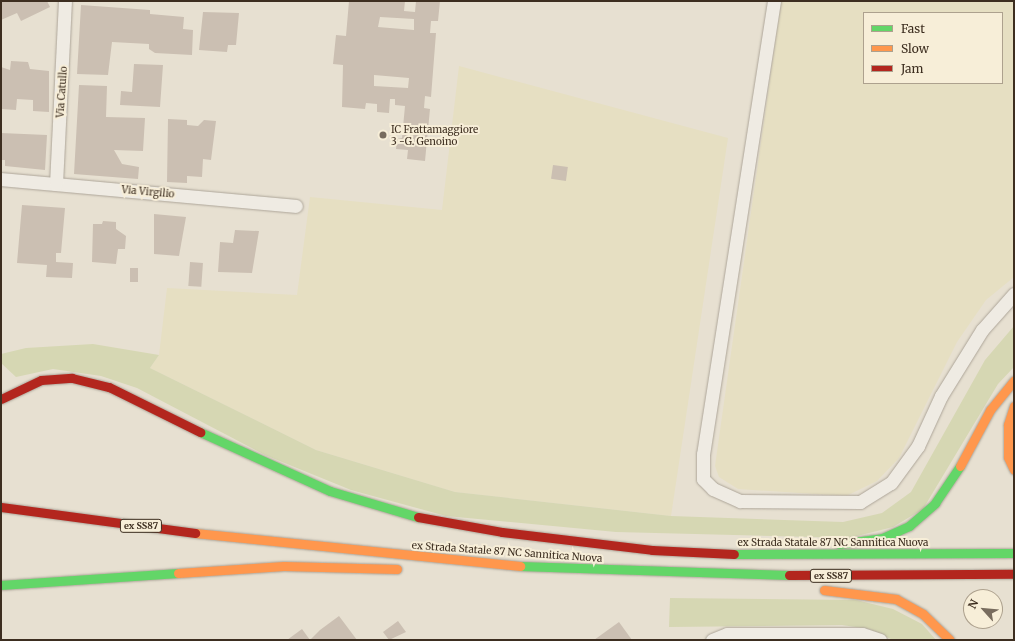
<!DOCTYPE html>
<html>
<head>
<meta charset="utf-8">
<style>
  body { margin:0 }
  #map { position:relative; width:1015px; height:641px; overflow:hidden; background:#e7e0d1; font-family:Merriweather,serif }
  div>[style] { position:absolute }
  .farmland>* { inset:0; background:#e6dfc2 }
  .green>* { inset:0; background:#d6d7b3 }
  .building>* { inset:0; background:#cbbfb2; transform-origin:0 0 }
  .roads { filter:drop-shadow(0 0 1px #ada599) drop-shadow(0 0 1px #ada599) }
  .street>* { height:13px; margin:-6.5px; padding:0 6.5px; transform-origin:6.5px; border-radius:6.5px; background:#efebe3 }
  .fast>* { height:9px; margin:-4.5px; padding:0 4.5px; transform-origin:4.5px; border-radius:4.5px; background:#63d668 }
  .slow>* { height:9px; margin:-4.5px; padding:0 4.5px; transform-origin:4.5px; border-radius:4.5px; background:#ff974d }
  .jam>* { height:9px; margin:-4.5px; padding:0 4.5px; transform-origin:4.5px; border-radius:4.5px; background:#b3261e }
  .dots>* { width:11px; height:11px; translate:-50% -50%; box-sizing:border-box; border:2px solid #f7eed8; border-radius:50% }
  span { translate:-50% -50%; white-space:nowrap; text-align:center; line-height:1.15; -webkit-text-stroke:4px #f7eed8; paint-order:stroke }
  .shield-label span { padding:1px 3px; background:#f7eed8; border:1px solid; border-radius:3px; -webkit-text-stroke-width:0 }
  .shield-label { font-size:9px; color:#3d2e20; font-weight:700 }
  .street-label { font-size:10px; color:#3d2e20 }
  .poi-label { font-size:10px; color:#3d2e20 }
  .left { translate:0 -50%; text-align:left }
  .frame { position:absolute; inset:0; border:2px solid #3d2e20; pointer-events:none }
  .legend { position:absolute; left:863px; top:12px; width:140px; height:72px; box-sizing:border-box; background:#f7eed8; border:1px solid #ada18e; margin:0; padding:5px 7px; list-style:none; font-size:12px; color:#3d2e20 }
  .legend li { display:flex; align-items:center; gap:8px; height:20px }
  .legend b { width:20px; border:1px solid #ada18e }
  .north { position:absolute; left:963px; top:589px; width:40px; height:40px; box-sizing:border-box; background:#f7eed8; border:1px solid #ada18e; border-radius:50%; rotate:297deg; font-size:11px; font-weight:700; line-height:16px; text-align:center; color:#3d2e20 }
  .north::after { content:''; display:block; margin:auto; width:14px; height:18px; background:#786c5e; clip-path:polygon(50% 0,100% 100%,50% 72%,0 100%) }
</style>
</head>
<body>
<div id="map">
  <div class="farmland">
    <div style="clip-path:polygon(evenodd,781px 1px,1014px 1px,1014px 277px,986px 300px,957px 342px,899px 458px,877px 481px,846px 496px,738px 489px,719px 477px,715px 466px,781px 1px,864px 13px,1002px 13px,1002px 83px,864px 83px,864px 13px)"></div>
    <div style="clip-path:polygon(459px 66px,728px 138px,671px 516px,455px 492px,316px 450px,150px 368px,159px 355px,167px 288px,297px 295px,310px 197px,442px 210px)"></div>
  </div>
  <div class="green">
    <div style="clip-path:polygon(1014px 326px,1014px 367px,998px 384px,923px 509px,893px 527px,849px 538px,616px 532px,446px 516px,351px 490px,265px 455px,137px 388px,101px 376px,53px 369px,16px 377px,1px 363px,1px 354px,26px 348px,93px 344px,159px 355px,150px 368px,316px 450px,455px 492px,671px 516px,843px 522px,882px 513px,911px 492px,985px 360px)"></div>
    <div style="clip-path:polygon(670px 598px,856px 600px,893px 609px,922px 624px,936px 640px,893px 640px,869px 629px,842px 625px,669px 627px)"></div>
  </div>
  <div class="building">
    <div style="clip-path:polygon(1px 1px,47px 1px,50px 7px,21px 21px,17px 13px,1px 20px)"></div>
    <div style="clip-path:polygon(evenodd,349px 1px,405px 1px,404px 11px,415px 12px,416px 1px,440px 1px,438px 21px,431px 21px,430px 33px,436px 33px,431px 97px,425px 96px,424px 108px,430px 109px,425px 161px,407px 159px,408px 150px,396px 149px,397px 139px,402px 138px,405px 106px,395px 105px,395px 99px,390px 99px,389px 113px,377px 112px,377px 104px,366px 103px,365px 109px,342px 107px,343px 65px,333px 64px,336px 35px,346px 36px,349px 1px,380px 17px,414px 19px,414px 30px,378px 27px,380px 17px,349px 1px,374px 75px,409px 78px,408px 88px,374px 86px,374px 75px)"></div>
    <div style="clip-path:polygon(81px 5px,150px 10px,150px 14px,184px 17px,183px 29px,193px 30px,192px 55px,155px 53px,149px 49px,149px 44px,112px 42px,108px 75px,77px 74px)"></div>
    <div style="clip-path:polygon(203px 12px,239px 13px,236px 45px,228px 45px,227px 52px,199px 50px)"></div>
    <div style="clip-path:polygon(11px 61px,28px 62px,30px 69px,49px 71px,49px 112px,33px 111px,33px 100px,17px 99px,16px 110px,1px 109px,1px 67px,10px 70px)"></div>
    <div style="clip-path:polygon(134px 64px,163px 65px,160px 107px,120px 105px,121px 91px,132px 92px)"></div>
    <div style="clip-path:polygon(79px 85px,107px 86px,106px 117px,145px 118px,143px 151px,114px 150px,122px 164px,139px 167px,138px 179px,74px 174px)"></div>
    <div style="clip-path:polygon(168px 119px,187px 120px,187px 125px,198px 126px,204px 120px,216px 121px,211px 160px,203px 159px,202px 177px,187px 176px,187px 183px,167px 182px)"></div>
    <div style="clip-path:polygon(1px 133px,47px 135px,45px 170px,5px 166px,5px 160px,1px 160px)"></div>
    <div style="left:553px;top:165px;width:15px;height:14px;rotate:8deg"></div>
    <div style="clip-path:polygon(22px 205px,65px 208px,61px 253px,56px 253px,56px 262px,73px 263px,72px 278px,46px 277px,47px 265px,17px 263px)"></div>
    <div style="clip-path:polygon(154px 214px,186px 217px,179px 256px,154px 254px)"></div>
    <div style="clip-path:polygon(103px 221px,116px 222px,116px 229px,126px 236px,125px 249px,118px 249px,116px 264px,92px 262px,93px 224px,102px 224px)"></div>
    <div style="clip-path:polygon(235px 230px,259px 231px,252px 273px,218px 272px,220px 242px,233px 243px)"></div>
    <div style="left:190px;top:262px;width:13px;height:24px;rotate:4deg"></div>
    <div style="left:130px;top:268px;width:8px;height:14px"></div>
    <div style="clip-path:polygon(339px 616px,357px 640px,310px 640px,320px 630px)"></div>
    <div style="clip-path:polygon(398px 621px,406px 632px,389px 640px,383px 632px)"></div>
    <div style="clip-path:polygon(619px 622px,632px 640px,594px 640px)"></div>
    <div style="clip-path:polygon(302px 629px,310px 640px,287px 640px)"></div>
  </div>
  <div class="roads">
    <div class="street">
      <div style="left:774px;top:1px;width:459px;rotate:98.9deg"></div>
      <div style="left:703px;top:454px;width:25px;rotate:90deg"></div>
      <div style="left:703px;top:479px;width:14px;rotate:45deg"></div>
      <div style="left:713px;top:489px;width:30px;rotate:24deg"></div>
      <div style="left:740px;top:501px;width:120px;rotate:0.5deg"></div>
      <div style="left:860px;top:502px;width:36px;rotate:-32deg"></div>
      <div style="left:891px;top:483px;width:46px;rotate:-53.9deg"></div>
      <div style="left:918px;top:446px;width:55px;rotate:-65.3deg"></div>
      <div style="left:941px;top:396px;width:78px;rotate:-58.2deg"></div>
      <div style="left:982px;top:330px;width:48px;rotate:-48.4deg"></div>
      <div style="left:1px;top:179px;width:296px;rotate:5.2deg"></div>
      <div style="left:56px;top:184px;width:183px;rotate:-87.2deg"></div>
      <div style="left:712px;top:640px;width:16px;rotate:-22deg"></div>
      <div style="left:727px;top:634px;width:135px"></div>
      <div style="left:862px;top:634px;width:19px;rotate:18deg"></div>
    </div>
    <div class="fast">
      <div style="left:200px;top:432px;width:143px;rotate:24.4deg"></div>
      <div style="left:330px;top:491px;width:92px;rotate:16.5deg"></div>
      <div style="left:839px;top:544px;width:43px;rotate:-7.9deg"></div>
      <div style="left:882px;top:538px;width:30px;rotate:-24deg"></div>
      <div style="left:909px;top:526px;width:35px;rotate:-41deg"></div>
      <div style="left:935px;top:503px;width:45px;rotate:-56deg"></div>
      <div style="left:734px;top:554px;width:280px;rotate:-0.2deg"></div>
      <div style="left:520px;top:566px;width:269px;rotate:1.9deg"></div>
      <div style="left:1px;top:585px;width:177px;rotate:-3.9deg"></div>
    </div>
    <div class="slow">
      <div style="left:1014px;top:406px;width:20px;rotate:108deg"></div>
      <div style="left:1008px;top:425px;width:32px;rotate:90deg"></div>
      <div style="left:1008px;top:457px;width:14px;rotate:65deg"></div>
      <div style="left:960px;top:466px;width:64px;rotate:-61.8deg"></div>
      <div style="left:990px;top:410px;width:38px;rotate:-51deg"></div>
      <div style="left:195px;top:533px;width:327px;rotate:5.8deg"></div>
      <div style="left:178px;top:573px;width:106px;rotate:-3.8deg"></div>
      <div style="left:284px;top:566px;width:113px;rotate:1.5deg"></div>
      <div style="left:824px;top:590px;width:73px;rotate:7.1deg"></div>
      <div style="left:896px;top:599px;width:31px;rotate:29deg"></div>
      <div style="left:923px;top:614px;width:37px;rotate:44deg"></div>
    </div>
    <div class="jam">
      <div style="left:1px;top:399px;width:44px;rotate:-25.4deg"></div>
      <div style="left:41px;top:380px;width:31px;rotate:-4deg"></div>
      <div style="left:72px;top:378px;width:38px;rotate:14deg"></div>
      <div style="left:109px;top:387px;width:102px;rotate:26.3deg"></div>
      <div style="left:1px;top:507px;width:196px;rotate:7.6deg"></div>
      <div style="left:418px;top:517px;width:85px;rotate:10.1deg"></div>
      <div style="left:502px;top:532px;width:151px;rotate:6.8deg"></div>
      <div style="left:652px;top:550px;width:82px;rotate:2.8deg"></div>
      <div style="left:789px;top:575px;width:225px;rotate:-0.3deg"></div>
    </div>
  </div>
  <div class="dots">
    <div style="left:383px;top:135px;background:#786c5e"></div>
  </div>
  <div class="shield-label">
    <span style="left:141px;top:526px">ex SS87</span>
    <span style="left:831px;top:576px">ex SS87</span>
  </div>
  <div class="street-label">
    <span style="left:62px;top:92px;rotate:-86deg">Via Catullo</span>
    <span style="left:148px;top:192px;rotate:5deg">Via Virgilio</span>
    <span style="left:833px;top:543px">ex Strada Statale 87 NC Sannitica Nuova</span>
    <span style="left:507px;top:552px;rotate:4deg">ex Strada Statale 87 NC Sannitica Nuova</span>
  </div>
  <div class="poi-label">
    <span class="left" style="left:391px;top:135px">IC Frattamaggiore<br>3 -G. Genoino</span>
  </div>
  <div class="frame"></div>
  <ul class="legend">
  <li><b style="height:5px;background:#63d668"></b>Fast</li>
  <li><b style="height:5px;background:#ff974d"></b>Slow</li>
  <li><b style="height:5px;background:#b3261e"></b>Jam</li>
  </ul>
  <div class="north">N</div>
</div>
</body>
</html>
